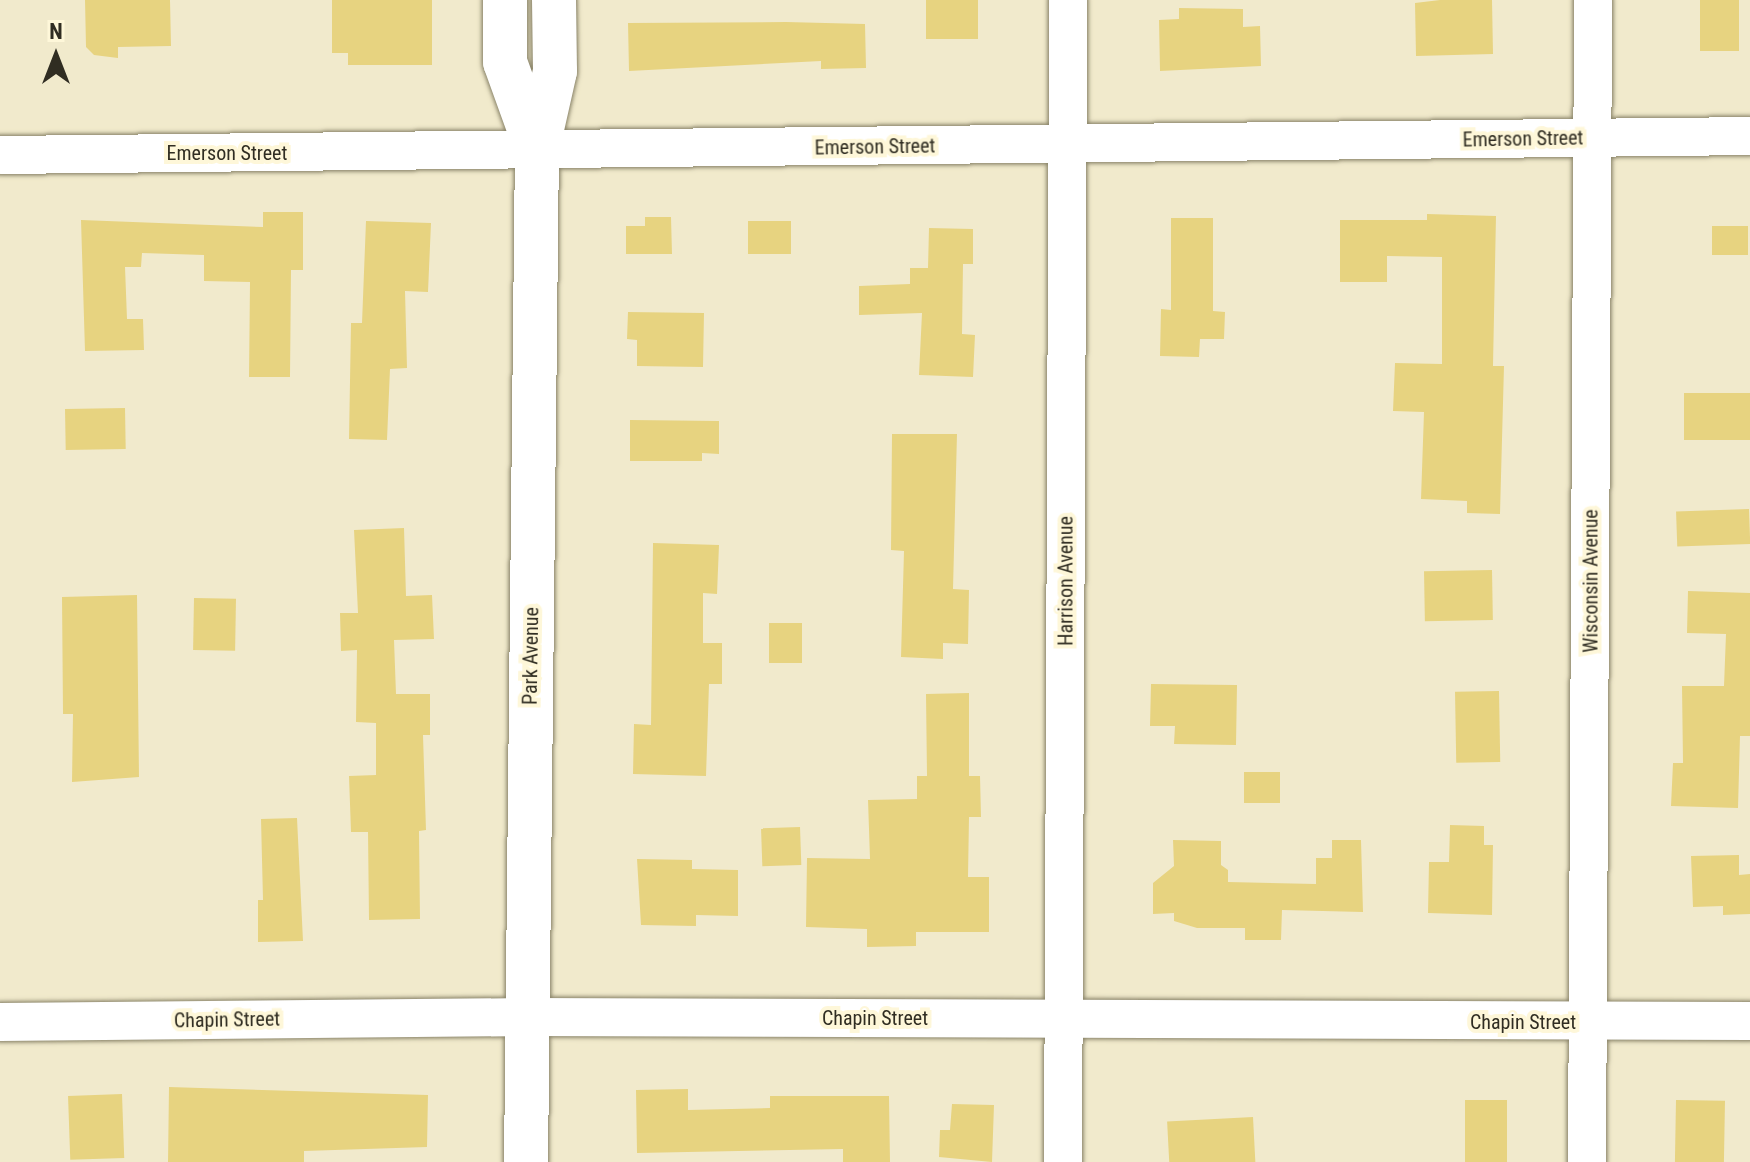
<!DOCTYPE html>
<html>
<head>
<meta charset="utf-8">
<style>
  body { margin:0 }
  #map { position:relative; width:1750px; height:1162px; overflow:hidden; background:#f1eacc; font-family:"Roboto Condensed",sans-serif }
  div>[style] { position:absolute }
  .building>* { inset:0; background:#e7d380; transform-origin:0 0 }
  .roads { filter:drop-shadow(0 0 2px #898368) drop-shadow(0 0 2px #898368) }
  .minor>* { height:38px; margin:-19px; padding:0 19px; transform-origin:19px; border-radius:19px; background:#fff }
  .tertiary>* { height:44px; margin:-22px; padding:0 22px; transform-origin:22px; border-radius:22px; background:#fff }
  span { translate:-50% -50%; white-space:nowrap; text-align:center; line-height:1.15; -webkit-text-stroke:8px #fef7d9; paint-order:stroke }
  .street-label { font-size:20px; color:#302d22 }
  .north { position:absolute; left:16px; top:16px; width:80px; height:80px; -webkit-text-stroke:6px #fef7d9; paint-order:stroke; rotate:0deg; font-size:22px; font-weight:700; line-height:32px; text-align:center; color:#302d22 }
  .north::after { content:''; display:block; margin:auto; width:28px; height:36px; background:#302d22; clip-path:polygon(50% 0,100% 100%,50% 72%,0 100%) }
</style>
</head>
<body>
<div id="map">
  <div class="building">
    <div style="clip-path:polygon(85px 0,170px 0,171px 46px,118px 47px,118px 58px,94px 55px,86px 47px)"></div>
    <div style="clip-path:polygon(332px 0,432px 0,432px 65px,348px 65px,348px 53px,332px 53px)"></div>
    <div style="left:926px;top:0;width:52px;height:39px"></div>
    <div style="clip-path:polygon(1440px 0,1492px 0,1493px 54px,1416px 56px,1415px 3px)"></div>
    <div style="left:1700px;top:0;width:39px;height:51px"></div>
    <div style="clip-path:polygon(1179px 8px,1243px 9px,1243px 27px,1260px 26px,1261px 66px,1160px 71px,1159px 20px,1179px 19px)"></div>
    <div style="clip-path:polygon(786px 22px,865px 24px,866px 68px,821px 69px,821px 61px,629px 71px,628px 23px)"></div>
    <div style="clip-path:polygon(263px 212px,303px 212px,303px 270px,291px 270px,290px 377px,249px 377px,250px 282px,204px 281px,204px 255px,142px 253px,141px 267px,125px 267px,127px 319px,143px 319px,144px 350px,85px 351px,81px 220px,263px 227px)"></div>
    <div style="clip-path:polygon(1427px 214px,1496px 216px,1493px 366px,1504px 366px,1500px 514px,1467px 513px,1467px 501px,1421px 499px,1424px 412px,1393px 411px,1395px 363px,1442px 364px,1442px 257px,1387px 256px,1387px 282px,1340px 282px,1340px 220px,1427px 220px)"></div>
    <div style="clip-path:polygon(645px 217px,671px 217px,672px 254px,626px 254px,626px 226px,645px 226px)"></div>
    <div style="clip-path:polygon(1171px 218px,1213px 218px,1213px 311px,1225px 312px,1224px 339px,1200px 339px,1199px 357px,1160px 356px,1161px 309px,1171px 310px)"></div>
    <div style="clip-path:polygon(366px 221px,431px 223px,428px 292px,405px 291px,407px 368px,390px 369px,387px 440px,349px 439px,351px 323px,362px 323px)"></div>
    <div style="left:748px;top:221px;width:43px;height:33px"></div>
    <div style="left:1712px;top:226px;width:36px;height:29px"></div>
    <div style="clip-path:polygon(929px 228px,973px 229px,973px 264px,963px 264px,962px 334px,975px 335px,973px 377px,919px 375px,922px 313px,859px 315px,859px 286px,910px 284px,910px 268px,928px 268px)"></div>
    <div style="clip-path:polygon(628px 312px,704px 313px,703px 367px,637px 366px,637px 340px,627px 339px)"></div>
    <div style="left:1750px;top:393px;width:47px;height:66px;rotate:90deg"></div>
    <div style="left:125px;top:408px;width:41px;height:60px;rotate:89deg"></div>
    <div style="clip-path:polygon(630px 420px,719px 421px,719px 454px,702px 453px,702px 461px,630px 461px)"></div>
    <div style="clip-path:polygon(892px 434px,957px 434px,953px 589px,969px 590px,968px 644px,943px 643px,943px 659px,901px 657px,904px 551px,891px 550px)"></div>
    <div style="left:1749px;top:509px;width:35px;height:73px;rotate:88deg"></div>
    <div style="clip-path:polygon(404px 528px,406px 596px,432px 595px,434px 639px,394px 640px,396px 694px,430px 694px,430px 735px,423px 735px,426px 830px,419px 831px,420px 919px,369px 920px,368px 832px,351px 832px,349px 776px,376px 775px,376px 723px,356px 722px,357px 650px,341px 651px,340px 613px,358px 613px,354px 530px)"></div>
    <div style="clip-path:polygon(653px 543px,719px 545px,717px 594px,703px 593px,703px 643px,722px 643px,722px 684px,709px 684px,706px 776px,633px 774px,634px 724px,651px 725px)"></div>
    <div style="left:1492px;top:570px;width:50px;height:68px;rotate:89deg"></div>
    <div style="clip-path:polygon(1688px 591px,1750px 593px,1750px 736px,1740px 736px,1738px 808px,1671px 806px,1673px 763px,1683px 763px,1682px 686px,1724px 686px,1726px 634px,1687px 633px)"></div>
    <div style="clip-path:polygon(137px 595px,139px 777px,72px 782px,73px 714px,63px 714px,62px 597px)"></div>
    <div style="left:194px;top:598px;width:42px;height:52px;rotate:1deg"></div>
    <div style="left:769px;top:623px;width:33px;height:40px"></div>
    <div style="clip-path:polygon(1151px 684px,1237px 685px,1236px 745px,1174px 744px,1175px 726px,1150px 726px)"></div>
    <div style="left:1499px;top:691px;width:71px;height:44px;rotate:89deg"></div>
    <div style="clip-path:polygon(969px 693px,969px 776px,980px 776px,981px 817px,969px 817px,968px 877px,989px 877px,989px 932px,916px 932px,916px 946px,867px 947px,867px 929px,806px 927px,807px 858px,870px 859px,868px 800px,917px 799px,917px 776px,927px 776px,926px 694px)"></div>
    <div style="left:1244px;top:772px;width:36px;height:31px"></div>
    <div style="clip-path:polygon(297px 818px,303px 941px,258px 942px,258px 900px,263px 900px,261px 819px)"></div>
    <div style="clip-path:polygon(1450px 825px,1484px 826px,1484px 845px,1493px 845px,1492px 915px,1428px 913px,1429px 862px,1449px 862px)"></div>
    <div style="left:800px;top:827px;width:38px;height:39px;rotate:88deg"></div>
    <div style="clip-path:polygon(1173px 840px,1221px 841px,1221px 865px,1228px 870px,1228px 882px,1316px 884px,1316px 858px,1332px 858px,1332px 840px,1361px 840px,1363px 912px,1282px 910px,1281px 940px,1245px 940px,1245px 928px,1197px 928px,1174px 921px,1174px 913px,1153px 914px,1153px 883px,1174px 866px)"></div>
    <div style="clip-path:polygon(1739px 855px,1739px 875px,1750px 874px,1750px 914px,1723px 915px,1723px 906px,1693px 907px,1691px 856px)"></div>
    <div style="clip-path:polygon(637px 859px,692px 860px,692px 869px,738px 870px,738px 916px,696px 915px,696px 926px,641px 925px)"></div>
    <div style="clip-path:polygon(169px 1087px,428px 1095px,427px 1147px,304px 1151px,304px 1162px,168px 1162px)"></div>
    <div style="clip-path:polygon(688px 1089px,688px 1110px,770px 1108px,770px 1096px,889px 1096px,890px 1162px,843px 1162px,843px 1149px,637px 1153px,636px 1090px)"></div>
    <div style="left:122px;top:1094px;width:64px;height:54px;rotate:88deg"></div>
    <div style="left:1465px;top:1100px;width:42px;height:62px"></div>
    <div style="left:1676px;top:1100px;width:49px;height:62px;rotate:1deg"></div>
    <div style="clip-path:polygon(952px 1104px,994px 1105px,992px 1162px,939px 1157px,940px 1130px,950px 1130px)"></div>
    <div style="left:1253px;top:1117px;width:45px;height:86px;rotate:87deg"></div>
  </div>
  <div class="roads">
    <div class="minor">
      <div style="left:0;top:155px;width:1750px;rotate:-0.62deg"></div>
      <div style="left:0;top:1022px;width:527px;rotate:-0.54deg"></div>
      <div style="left:527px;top:1017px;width:1223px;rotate:0.19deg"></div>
      <div style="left:1063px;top:1162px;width:1162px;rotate:-89.75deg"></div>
      <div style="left:1587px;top:1162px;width:1162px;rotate:-89.7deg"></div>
    </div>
    <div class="tertiary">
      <div style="left:505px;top:0;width:62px;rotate:90deg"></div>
      <div style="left:505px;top:62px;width:95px;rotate:70.2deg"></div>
      <div style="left:526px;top:1162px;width:1011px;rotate:-89.38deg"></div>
      <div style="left:537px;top:151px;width:82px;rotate:-77.3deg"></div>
      <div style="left:555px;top:71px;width:71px;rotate:-90.8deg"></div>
    </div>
  </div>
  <div class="street-label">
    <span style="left:1523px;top:139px;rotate:-1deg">Emerson Street</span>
    <span style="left:875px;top:147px;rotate:-1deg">Emerson Street</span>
    <span style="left:227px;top:153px">Emerson Street</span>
    <span style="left:1066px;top:581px;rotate:-90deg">Harrison Avenue</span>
    <span style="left:1591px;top:581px;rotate:-90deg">Wisconsin Avenue</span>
    <span style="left:531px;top:656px;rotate:-89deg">Park Avenue</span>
    <span style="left:875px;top:1018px">Chapin Street</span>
    <span style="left:227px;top:1020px;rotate:-1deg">Chapin Street</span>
    <span style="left:1523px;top:1022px">Chapin Street</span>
  </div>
  <div class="north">N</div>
</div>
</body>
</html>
